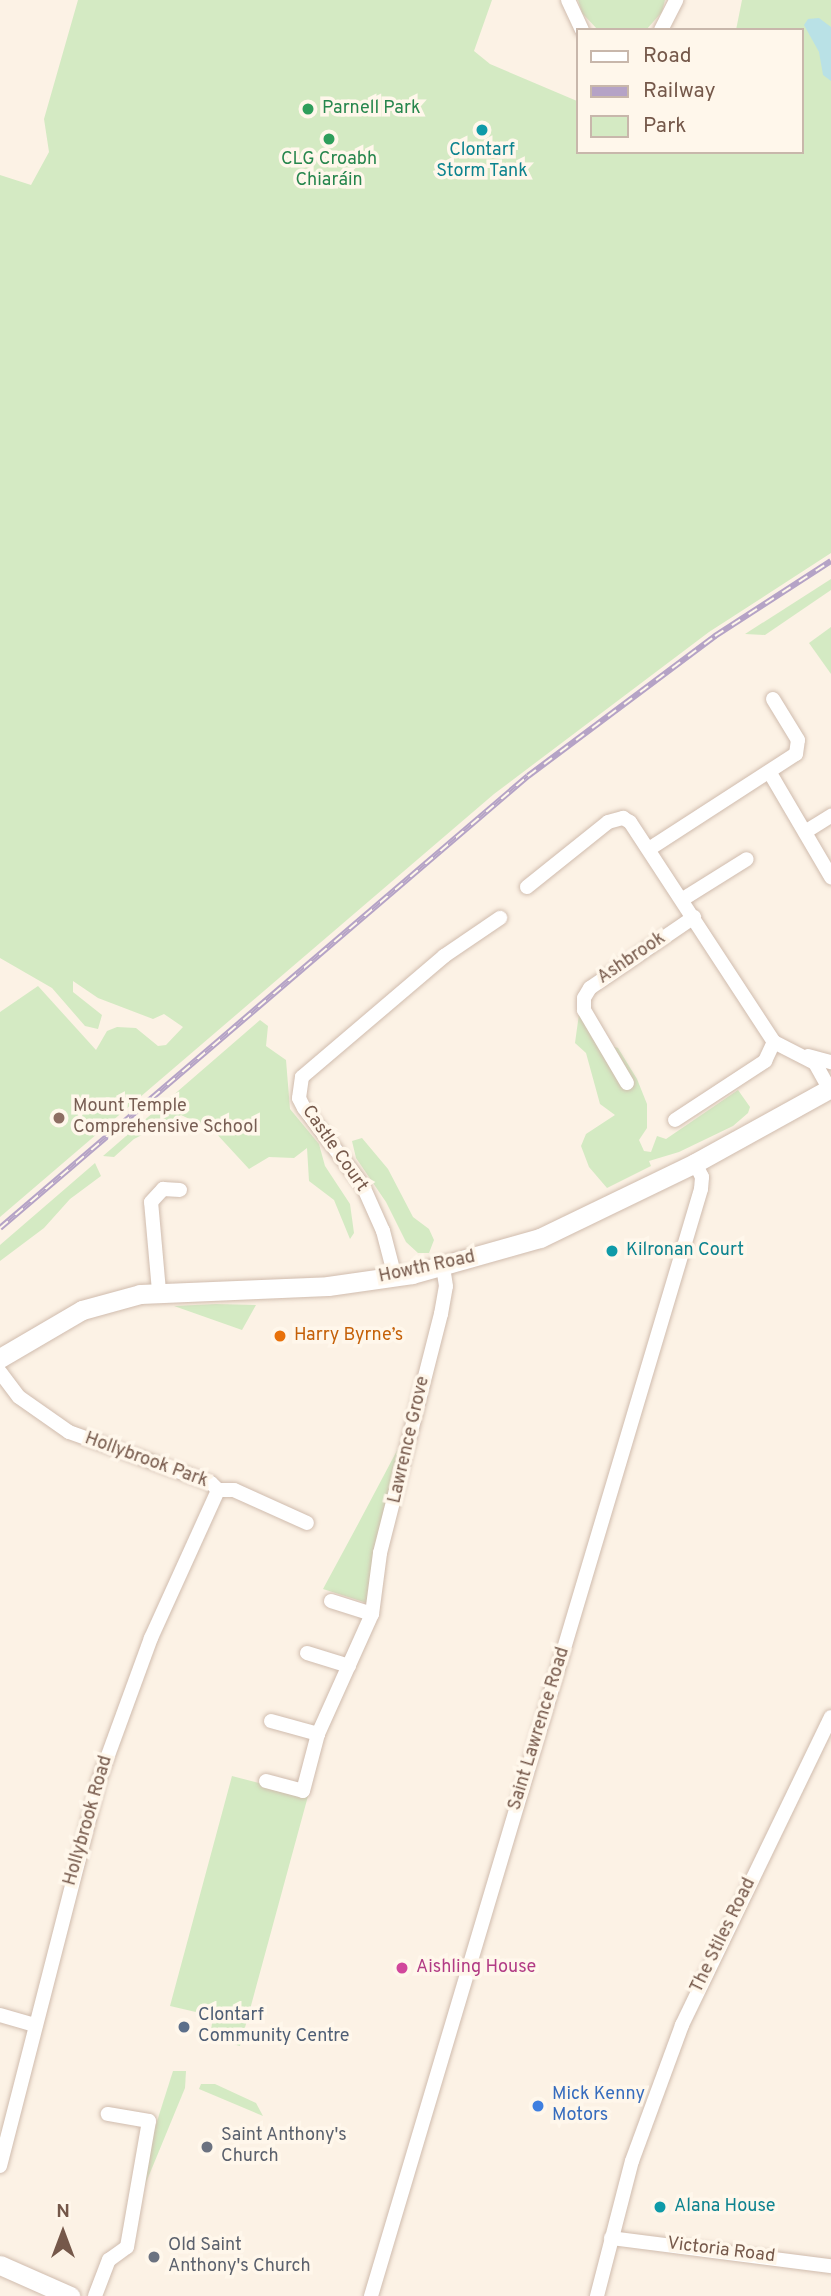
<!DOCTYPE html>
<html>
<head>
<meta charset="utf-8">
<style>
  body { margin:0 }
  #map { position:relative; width:831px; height:2296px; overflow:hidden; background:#fcf2e5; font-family:Overpass,sans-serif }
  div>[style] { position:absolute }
  .green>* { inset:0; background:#d4eac3 }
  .water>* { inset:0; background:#b9e1e6 }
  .roads { filter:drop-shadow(0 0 2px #d0bcae) drop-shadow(0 0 2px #d0bcae) }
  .minor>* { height:14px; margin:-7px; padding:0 7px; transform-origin:7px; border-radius:7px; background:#fff }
  .secondary>* { height:19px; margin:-9.5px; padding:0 9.5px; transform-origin:9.5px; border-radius:9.5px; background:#fff }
  .rail>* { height:6px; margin-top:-3px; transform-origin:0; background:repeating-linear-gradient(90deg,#fff7eb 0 10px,#b5a3c6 0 20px); box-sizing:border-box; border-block:2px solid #b5a3c6 }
  .dots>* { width:19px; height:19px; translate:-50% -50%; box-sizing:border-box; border:4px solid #fff7eb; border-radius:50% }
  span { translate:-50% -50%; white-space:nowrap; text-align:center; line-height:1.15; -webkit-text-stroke:7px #fff7eb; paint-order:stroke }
  .leisure-label { font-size:18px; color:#27864d }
  .left { translate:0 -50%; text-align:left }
  .culture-label { font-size:18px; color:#0d838f }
  .street-label { font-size:18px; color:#75584a }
  .education-label { font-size:18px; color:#785e54 }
  .food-label { font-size:18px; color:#c56008 }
  .hotel-label { font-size:18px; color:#b23c85 }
  .service-label { font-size:18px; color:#4e5e75 }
  .shop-label { font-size:18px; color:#366cbe }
  .worship-label { font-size:18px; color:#5b616d }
  .legend { position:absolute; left:576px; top:28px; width:228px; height:126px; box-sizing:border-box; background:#fff7eb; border:2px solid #c8b7ab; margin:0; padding:9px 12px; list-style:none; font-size:21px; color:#75584a }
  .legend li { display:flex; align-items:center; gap:14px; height:35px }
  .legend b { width:35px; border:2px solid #c8b7ab }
  .north { position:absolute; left:28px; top:2198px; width:70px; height:70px; -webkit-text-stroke:5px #fff7eb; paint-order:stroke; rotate:0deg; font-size:19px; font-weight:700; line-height:28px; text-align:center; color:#75584a }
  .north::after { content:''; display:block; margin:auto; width:24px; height:32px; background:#75584a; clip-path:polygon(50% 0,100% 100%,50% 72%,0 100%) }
</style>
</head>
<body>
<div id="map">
  <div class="green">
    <div style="clip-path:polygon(78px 0,492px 0,474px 51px,490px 64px,577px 101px,577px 152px,801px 152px,801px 30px,736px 30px,742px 0,831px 0,831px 553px,709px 632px,494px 794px,0 1217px,0 1012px,38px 986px,96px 1050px,107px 1031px,117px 1027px,136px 1028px,158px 1046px,166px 1045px,183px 1027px,164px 1014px,153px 1019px,98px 998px,73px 981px,73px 992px,102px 1015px,98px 1029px,85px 1026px,52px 988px,0 958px,0 175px,31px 185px,49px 152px,44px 119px)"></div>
    <div style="clip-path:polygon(578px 0,665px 0,662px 12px,646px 30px,598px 30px,582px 13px)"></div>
    <div style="clip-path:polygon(831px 579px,831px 590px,765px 635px,745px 634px)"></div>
    <div style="clip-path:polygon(831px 627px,831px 674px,809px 643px)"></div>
    <div style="clip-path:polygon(579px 1014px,596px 1041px,618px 1048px,637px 1079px,647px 1104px,647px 1128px,639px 1140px,644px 1151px,651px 1152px,657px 1136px,666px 1139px,738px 1090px,750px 1107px,748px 1113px,733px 1126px,679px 1152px,649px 1161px,651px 1166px,607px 1188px,589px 1167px,581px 1146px,586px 1134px,615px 1115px,600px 1104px,586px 1053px,575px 1043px)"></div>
    <div style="clip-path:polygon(260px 1020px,268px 1026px,266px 1046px,286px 1060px,290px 1109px,319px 1144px,325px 1166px,350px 1204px,354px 1233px,350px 1239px,334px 1200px,309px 1181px,307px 1148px,294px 1158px,269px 1157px,249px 1169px,213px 1130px,181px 1115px,134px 1139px,114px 1157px,103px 1156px)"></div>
    <div style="clip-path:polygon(362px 1138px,388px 1169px,413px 1217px,429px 1229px,434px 1240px,429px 1253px,418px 1253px,406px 1242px,386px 1202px,356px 1158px,352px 1141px)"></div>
    <div style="clip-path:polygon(95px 1163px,101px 1176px,70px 1199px,44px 1228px,0 1261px,0 1245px)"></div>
    <div style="clip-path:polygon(256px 1305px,242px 1330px,174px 1306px,216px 1304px)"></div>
    <div style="clip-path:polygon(401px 1443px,367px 1603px,323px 1589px,357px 1526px)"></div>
    <div style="clip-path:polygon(232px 1776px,308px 1796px,240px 2046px,210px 2038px,213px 2016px,170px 2006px)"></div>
    <div style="clip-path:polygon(173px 2071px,186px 2071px,185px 2088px,145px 2185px,152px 2137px)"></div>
    <div style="clip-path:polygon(201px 2084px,215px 2084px,256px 2103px,263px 2116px,199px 2089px)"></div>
  </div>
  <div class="water">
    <div style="clip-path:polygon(819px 18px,831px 27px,831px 81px,823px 75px,819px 52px,804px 25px,808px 19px)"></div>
  </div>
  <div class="roads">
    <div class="minor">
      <div style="left:568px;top:0;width:33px;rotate:65deg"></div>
      <div style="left:661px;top:30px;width:34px;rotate:-63deg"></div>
      <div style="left:770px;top:773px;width:121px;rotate:59.6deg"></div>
      <div style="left:805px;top:832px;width:31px;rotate:-32deg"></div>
      <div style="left:649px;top:849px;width:175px;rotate:-32.9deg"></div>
      <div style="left:796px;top:754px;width:14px;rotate:-82deg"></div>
      <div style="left:798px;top:740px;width:48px;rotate:-121.4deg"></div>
      <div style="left:527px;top:887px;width:104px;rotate:-38.7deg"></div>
      <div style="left:608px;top:822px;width:16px;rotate:-15deg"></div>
      <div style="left:623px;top:818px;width:8px;rotate:30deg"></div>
      <div style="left:630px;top:822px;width:263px;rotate:56.8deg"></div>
      <div style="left:774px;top:1042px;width:46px;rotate:27.1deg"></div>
      <div style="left:815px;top:1063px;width:33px;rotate:61deg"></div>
      <div style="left:683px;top:899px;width:75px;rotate:-32deg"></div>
      <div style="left:808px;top:1056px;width:24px;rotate:15deg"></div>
      <div style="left:627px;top:1083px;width:85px;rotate:-120.5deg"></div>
      <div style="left:584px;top:1010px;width:12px;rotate:-90deg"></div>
      <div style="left:584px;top:998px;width:12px;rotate:-59deg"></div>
      <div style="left:590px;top:988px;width:126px;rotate:-34.3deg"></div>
      <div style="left:675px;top:1120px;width:108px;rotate:-33.2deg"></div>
      <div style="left:765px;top:1061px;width:21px;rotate:-65deg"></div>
      <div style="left:395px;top:1277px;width:48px;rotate:-104.6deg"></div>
      <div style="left:383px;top:1231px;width:49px;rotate:-114deg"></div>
      <div style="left:363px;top:1186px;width:98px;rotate:-127.1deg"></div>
      <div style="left:304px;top:1108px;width:11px;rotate:-117deg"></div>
      <div style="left:299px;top:1098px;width:21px;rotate:-82deg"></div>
      <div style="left:302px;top:1077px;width:187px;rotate:-40.4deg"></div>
      <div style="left:444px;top:956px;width:68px;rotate:-34.2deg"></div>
      <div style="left:159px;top:1291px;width:89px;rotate:-95.1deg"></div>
      <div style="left:151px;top:1202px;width:18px;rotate:-47deg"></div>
      <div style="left:163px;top:1189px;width:17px;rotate:3deg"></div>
      <div style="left:0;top:1372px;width:31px;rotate:53deg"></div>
      <div style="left:19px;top:1397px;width:61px;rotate:35deg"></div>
      <div style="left:69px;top:1432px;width:151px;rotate:19.8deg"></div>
      <div style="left:211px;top:1483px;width:10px;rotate:45deg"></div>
      <div style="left:218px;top:1490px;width:16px"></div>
      <div style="left:234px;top:1490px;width:80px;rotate:24.3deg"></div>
      <div style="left:331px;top:1601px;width:43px;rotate:17.6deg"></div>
      <div style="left:307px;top:1653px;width:44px;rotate:17.2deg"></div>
      <div style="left:271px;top:1721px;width:49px;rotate:15.5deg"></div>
      <div style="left:266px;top:1781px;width:38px;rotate:15deg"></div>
      <div style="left:303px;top:1791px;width:59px;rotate:-75.3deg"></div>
      <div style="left:318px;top:1734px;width:132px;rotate:-65.8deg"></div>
      <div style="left:372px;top:1614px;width:62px;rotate:-82.5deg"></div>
      <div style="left:380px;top:1553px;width:247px;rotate:-75.7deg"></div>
      <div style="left:441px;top:1314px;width:28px;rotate:-80deg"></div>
      <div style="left:446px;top:1286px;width:20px;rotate:-99deg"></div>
      <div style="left:0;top:2015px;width:37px;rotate:16deg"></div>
      <div style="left:0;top:2166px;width:398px;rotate:-75.6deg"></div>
      <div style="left:99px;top:1780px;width:151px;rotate:-69.9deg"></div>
      <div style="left:151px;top:1638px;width:162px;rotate:-65.6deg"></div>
      <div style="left:611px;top:2238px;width:222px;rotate:7.3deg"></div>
      <div style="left:95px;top:2296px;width:39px;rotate:-69deg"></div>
      <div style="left:109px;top:2260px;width:22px;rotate:-36deg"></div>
      <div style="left:127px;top:2247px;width:128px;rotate:-80.1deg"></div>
      <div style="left:149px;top:2121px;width:42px;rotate:-170.3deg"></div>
      <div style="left:371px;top:2296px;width:1155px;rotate:-73.4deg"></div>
      <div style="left:701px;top:1189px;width:12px;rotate:-85deg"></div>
      <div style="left:702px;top:1177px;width:16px;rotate:-117deg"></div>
      <div style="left:597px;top:2296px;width:139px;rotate:-75.5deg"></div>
      <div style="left:632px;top:2161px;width:145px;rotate:-69.8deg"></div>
      <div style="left:682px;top:2025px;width:342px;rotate:-64.2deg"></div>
    </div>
    <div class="secondary">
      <div style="left:0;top:1358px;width:95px;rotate:-30.3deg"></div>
      <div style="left:82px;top:1310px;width:60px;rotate:-15.4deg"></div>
      <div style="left:140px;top:1294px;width:188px;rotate:-2.4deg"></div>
      <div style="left:328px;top:1286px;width:85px;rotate:-8.1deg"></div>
      <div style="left:412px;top:1274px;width:133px;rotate:-15.7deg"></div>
      <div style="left:540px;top:1238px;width:172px;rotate:-25.8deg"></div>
      <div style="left:695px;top:1163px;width:155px;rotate:-28.9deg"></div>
      <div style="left:0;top:2265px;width:77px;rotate:23.9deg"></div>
    </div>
  </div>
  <div class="rail">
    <div style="left:0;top:1228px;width:695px;rotate:-40.57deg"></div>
    <div style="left:528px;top:776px;width:234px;rotate:-36.8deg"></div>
    <div style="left:715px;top:636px;width:138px;rotate:-32.9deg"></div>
  </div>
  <div class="dots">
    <div style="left:308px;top:109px;background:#2e9e5b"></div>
    <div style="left:482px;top:130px;background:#0f9aa8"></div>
    <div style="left:329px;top:139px;background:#2e9e5b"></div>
    <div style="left:59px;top:1118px;background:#8d6e63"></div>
    <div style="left:612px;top:1251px;background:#0f9aa8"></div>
    <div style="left:280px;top:1336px;background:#e8710a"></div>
    <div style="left:402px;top:1968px;background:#d1479c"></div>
    <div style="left:184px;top:2027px;background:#5c6f8a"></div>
    <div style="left:538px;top:2106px;background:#3f7fe0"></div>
    <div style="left:207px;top:2147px;background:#6b7280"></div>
    <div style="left:660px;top:2207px;background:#0f9aa8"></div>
    <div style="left:154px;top:2257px;background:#6b7280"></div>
  </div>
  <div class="leisure-label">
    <span class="left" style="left:322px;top:109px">Parnell Park</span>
    <span style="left:329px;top:171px">CLG Croabh<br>Chiaráin</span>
  </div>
  <div class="culture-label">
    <span style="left:482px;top:162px">Clontarf<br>Storm Tank</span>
    <span class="left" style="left:626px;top:1251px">Kilronan Court</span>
    <span class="left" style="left:674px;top:2207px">Alana House</span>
  </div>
  <div class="street-label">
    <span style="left:632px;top:959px;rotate:-34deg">Ashbrook</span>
    <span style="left:334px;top:1149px;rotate:55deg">Castle Court</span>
    <span style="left:427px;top:1268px;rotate:-12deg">Howth Road</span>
    <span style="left:410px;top:1440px;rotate:-77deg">Lawrence Grove</span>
    <span style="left:146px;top:1461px;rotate:20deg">Hollybrook Park</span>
    <span style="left:540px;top:1729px;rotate:-73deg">Saint Lawrence Road</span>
    <span style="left:89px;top:1821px;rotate:-74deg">Hollybrook Road</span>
    <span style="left:724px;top:1936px;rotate:-64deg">The Stiles Road</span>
    <span style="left:721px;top:2251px;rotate:7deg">Victoria Road</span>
  </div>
  <div class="education-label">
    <span class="left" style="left:73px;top:1118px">Mount Temple<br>Comprehensive School</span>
  </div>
  <div class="food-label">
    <span class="left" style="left:294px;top:1336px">Harry Byrne’s</span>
  </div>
  <div class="hotel-label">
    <span class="left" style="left:416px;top:1968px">Aishling House</span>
  </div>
  <div class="service-label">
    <span class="left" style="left:198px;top:2027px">Clontarf<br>Community Centre</span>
  </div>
  <div class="shop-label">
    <span class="left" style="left:552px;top:2106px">Mick Kenny<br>Motors</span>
  </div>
  <div class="worship-label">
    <span class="left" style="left:221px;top:2147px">Saint Anthony's<br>Church</span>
    <span class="left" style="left:168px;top:2257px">Old Saint<br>Anthony's Church</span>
  </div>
  <ul class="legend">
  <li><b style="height:9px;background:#fff"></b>Road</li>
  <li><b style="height:9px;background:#b5a3c6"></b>Railway</li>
  <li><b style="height:19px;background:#d4eac3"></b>Park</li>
  </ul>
  <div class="north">N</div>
</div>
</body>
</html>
